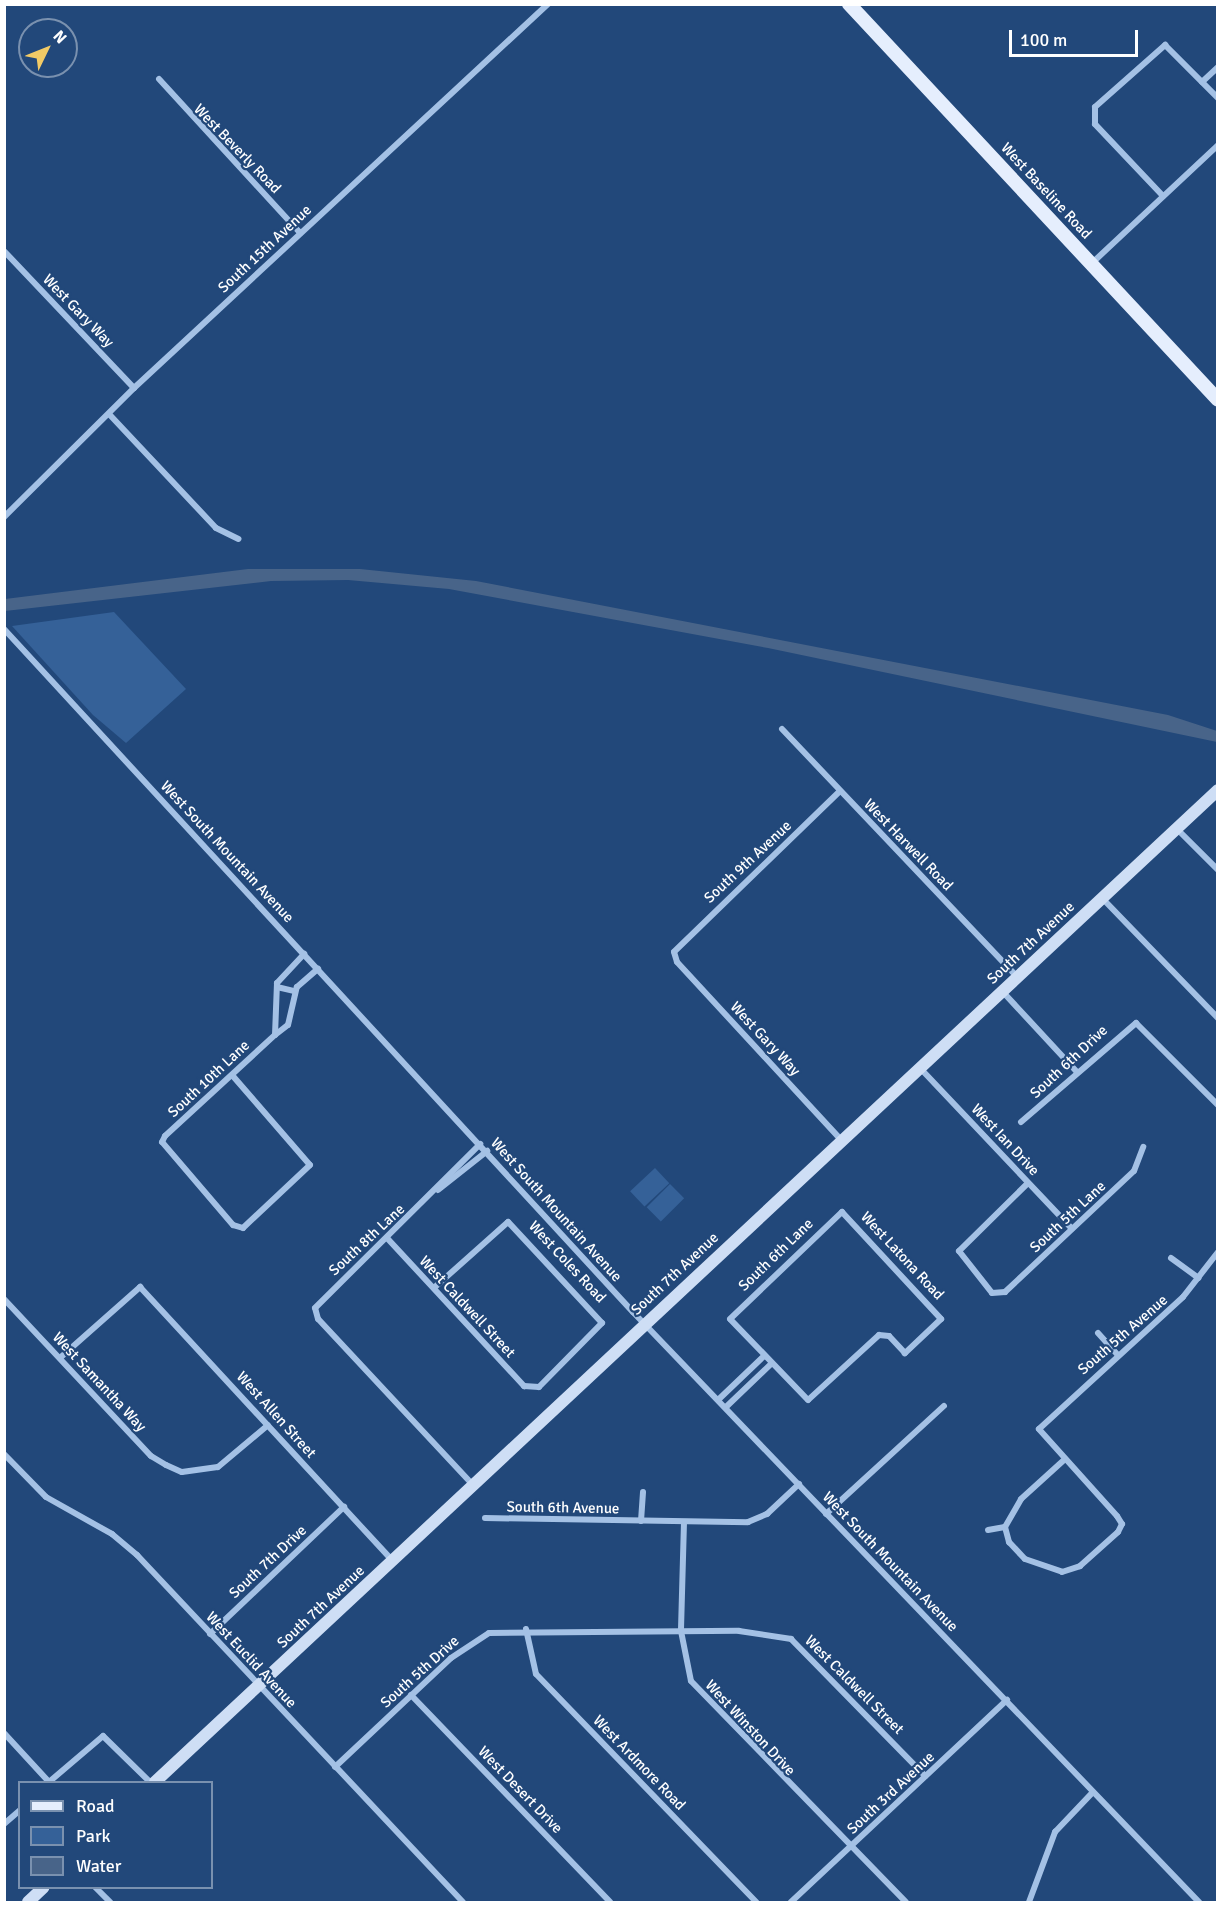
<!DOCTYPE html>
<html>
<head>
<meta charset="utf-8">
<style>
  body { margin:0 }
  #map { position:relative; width:1222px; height:1907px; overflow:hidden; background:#22487a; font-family:Signika,sans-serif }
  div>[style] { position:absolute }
  .green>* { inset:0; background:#356198; transform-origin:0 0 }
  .water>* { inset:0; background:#486489 }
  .street>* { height:6px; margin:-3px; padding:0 3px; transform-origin:3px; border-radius:3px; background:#a4c1e5 }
  .secondary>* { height:12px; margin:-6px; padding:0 6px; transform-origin:6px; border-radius:6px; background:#cedef5 }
  .primary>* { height:14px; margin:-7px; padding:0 7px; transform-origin:7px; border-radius:7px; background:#e5eefd }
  span { translate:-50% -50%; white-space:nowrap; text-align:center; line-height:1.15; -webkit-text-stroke:4.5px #22487a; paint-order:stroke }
  .street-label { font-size:15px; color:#fff }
  .frame { position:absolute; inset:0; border:6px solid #fff; pointer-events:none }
  .legend { position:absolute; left:18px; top:1781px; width:195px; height:108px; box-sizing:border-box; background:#22487a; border:2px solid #7a91af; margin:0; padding:8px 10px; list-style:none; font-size:18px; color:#fff }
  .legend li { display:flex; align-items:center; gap:12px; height:30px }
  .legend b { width:30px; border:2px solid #7a91af }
  .north { position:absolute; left:18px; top:18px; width:60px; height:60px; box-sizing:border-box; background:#22487a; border:2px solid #7a91af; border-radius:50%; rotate:47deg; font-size:16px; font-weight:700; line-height:24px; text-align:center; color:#fff }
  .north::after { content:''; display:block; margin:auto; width:21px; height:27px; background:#f1ca66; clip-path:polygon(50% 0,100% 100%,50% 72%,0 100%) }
  .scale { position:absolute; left:1009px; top:30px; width:129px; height:27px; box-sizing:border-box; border:3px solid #fff; border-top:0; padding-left:8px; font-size:18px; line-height:21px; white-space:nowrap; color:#fff; -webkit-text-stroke:4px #22487a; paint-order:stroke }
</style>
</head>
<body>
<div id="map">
  <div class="green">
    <div style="clip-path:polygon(114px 612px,186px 689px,126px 743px,93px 715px,12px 626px)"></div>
    <div style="left:655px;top:1168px;width:21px;height:34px;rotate:47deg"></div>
    <div style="left:670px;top:1184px;width:20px;height:33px;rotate:45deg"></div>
  </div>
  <div class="water">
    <div style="clip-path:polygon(248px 569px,360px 569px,476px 581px,1168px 715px,1217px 731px,1217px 742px,768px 648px,449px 589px,348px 580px,271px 581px,5px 611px,5px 599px)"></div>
  </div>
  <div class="street">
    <div style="left:159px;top:79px;width:209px;rotate:47.5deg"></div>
    <div style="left:1202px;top:82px;width:22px;rotate:-43deg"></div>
    <div style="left:1163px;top:196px;width:99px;rotate:-133.4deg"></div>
    <div style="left:1095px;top:124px;width:17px;rotate:-90deg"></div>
    <div style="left:1095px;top:107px;width:94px;rotate:-41.5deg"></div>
    <div style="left:1165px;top:45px;width:75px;rotate:45deg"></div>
    <div style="left:4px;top:251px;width:189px;rotate:46.5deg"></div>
    <div style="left:1091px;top:264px;width:174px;rotate:-43.1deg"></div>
    <div style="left:109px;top:414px;width:156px;rotate:46.8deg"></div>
    <div style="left:216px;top:528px;width:25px;rotate:26deg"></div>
    <div style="left:4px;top:517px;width:183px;rotate:-44.8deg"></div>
    <div style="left:134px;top:388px;width:565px;rotate:-42.85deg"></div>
    <div style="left:4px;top:629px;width:929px;rotate:47.36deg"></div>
    <div style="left:633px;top:1312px;width:818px;rotate:46.19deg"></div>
    <div style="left:782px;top:729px;width:342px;rotate:46.5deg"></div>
    <div style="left:840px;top:791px;width:231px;rotate:135.9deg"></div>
    <div style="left:674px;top:952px;width:10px;rotate:73deg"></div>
    <div style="left:677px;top:962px;width:242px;rotate:47.3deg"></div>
    <div style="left:1176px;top:828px;width:59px;rotate:45deg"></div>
    <div style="left:1102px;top:898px;width:167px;rotate:46deg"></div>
    <div style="left:277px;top:987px;width:18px;rotate:13deg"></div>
    <div style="left:1002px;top:991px;width:109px;rotate:47.2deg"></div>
    <div style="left:275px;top:1035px;width:52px;rotate:-87.8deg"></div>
    <div style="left:277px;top:983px;width:40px;rotate:-47deg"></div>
    <div style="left:920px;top:1068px;width:221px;rotate:46.6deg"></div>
    <div style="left:232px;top:1075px;width:119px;rotate:49.1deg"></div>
    <div style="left:310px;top:1165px;width:92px;rotate:136.8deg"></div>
    <div style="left:243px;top:1228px;width:10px;rotate:-163deg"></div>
    <div style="left:233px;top:1225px;width:109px;rotate:-130.5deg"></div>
    <div style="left:162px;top:1142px;width:7px;rotate:-63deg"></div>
    <div style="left:165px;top:1136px;width:149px;rotate:-42.6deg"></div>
    <div style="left:275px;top:1035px;width:16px;rotate:-38deg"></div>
    <div style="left:288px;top:1025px;width:39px;rotate:-77deg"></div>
    <div style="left:297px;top:987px;width:28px;rotate:-41deg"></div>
    <div style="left:1021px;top:1122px;width:152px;rotate:-40.7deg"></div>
    <div style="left:1136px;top:1023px;width:116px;rotate:45deg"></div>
    <div style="left:1028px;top:1183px;width:97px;rotate:135.4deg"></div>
    <div style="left:959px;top:1251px;width:53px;rotate:51.8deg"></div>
    <div style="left:992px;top:1293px;width:13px;rotate:-4deg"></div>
    <div style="left:1005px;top:1292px;width:177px;rotate:-43.2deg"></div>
    <div style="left:1134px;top:1171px;width:26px;rotate:-69deg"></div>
    <div style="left:438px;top:1190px;width:63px;rotate:-38.5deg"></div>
    <div style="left:842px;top:1212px;width:146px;rotate:47.2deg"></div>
    <div style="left:941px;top:1319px;width:50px;rotate:136.6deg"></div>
    <div style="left:905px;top:1353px;width:23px;rotate:-133deg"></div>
    <div style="left:889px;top:1336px;width:10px;rotate:-174deg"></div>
    <div style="left:879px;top:1335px;width:96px;rotate:137.5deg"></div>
    <div style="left:808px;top:1400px;width:112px;rotate:-133.9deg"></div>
    <div style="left:730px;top:1319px;width:155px;rotate:-43.7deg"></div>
    <div style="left:387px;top:1238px;width:202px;rotate:47.2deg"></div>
    <div style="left:524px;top:1386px;width:15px;rotate:4deg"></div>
    <div style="left:539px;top:1387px;width:90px;rotate:-45.5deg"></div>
    <div style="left:602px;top:1323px;width:138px;rotate:-132.9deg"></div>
    <div style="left:508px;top:1222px;width:99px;rotate:138.3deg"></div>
    <div style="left:1171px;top:1258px;width:34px;rotate:36deg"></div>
    <div style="left:4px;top:1299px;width:215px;rotate:46.9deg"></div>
    <div style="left:151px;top:1456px;width:17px;rotate:31deg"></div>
    <div style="left:166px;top:1465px;width:17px;rotate:24deg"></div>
    <div style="left:182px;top:1472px;width:36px;rotate:-8deg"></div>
    <div style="left:218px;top:1467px;width:65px;rotate:-40deg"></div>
    <div style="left:1098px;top:1333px;width:30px;rotate:48deg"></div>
    <div style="left:61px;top:1357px;width:106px;rotate:-41.5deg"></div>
    <div style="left:140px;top:1287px;width:373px;rotate:47.3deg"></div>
    <div style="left:718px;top:1400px;width:64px;rotate:-43.7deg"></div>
    <div style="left:726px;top:1407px;width:62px;rotate:-43.7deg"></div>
    <div style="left:4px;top:1454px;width:60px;rotate:45.7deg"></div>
    <div style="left:46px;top:1497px;width:76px;rotate:29.3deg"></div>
    <div style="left:112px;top:1534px;width:33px;rotate:40deg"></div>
    <div style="left:137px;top:1555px;width:476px;rotate:46.8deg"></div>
    <div style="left:473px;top:1485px;width:227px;rotate:-133deg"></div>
    <div style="left:318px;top:1319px;width:11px;rotate:-105deg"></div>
    <div style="left:315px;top:1308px;width:233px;rotate:-44.8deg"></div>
    <div style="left:826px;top:1514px;width:160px;rotate:-42.5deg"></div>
    <div style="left:485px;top:1518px;width:263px;rotate:0.9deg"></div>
    <div style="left:748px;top:1522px;width:21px;rotate:-23deg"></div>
    <div style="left:767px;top:1514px;width:44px;rotate:-43.2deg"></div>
    <div style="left:641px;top:1521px;width:29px;rotate:-86deg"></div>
    <div style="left:684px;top:1522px;width:109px;rotate:91.6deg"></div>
    <div style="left:681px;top:1631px;width:51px;rotate:78.7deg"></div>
    <div style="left:691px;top:1681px;width:308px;rotate:45.8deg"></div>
    <div style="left:1005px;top:1527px;width:16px;rotate:75deg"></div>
    <div style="left:1009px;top:1542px;width:23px;rotate:47deg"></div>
    <div style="left:1025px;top:1559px;width:39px;rotate:19deg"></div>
    <div style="left:1062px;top:1572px;width:19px;rotate:-18deg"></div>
    <div style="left:1080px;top:1566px;width:51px;rotate:-41.8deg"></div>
    <div style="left:1118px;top:1532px;width:9px;rotate:-63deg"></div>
    <div style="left:1122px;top:1524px;width:9px;rotate:-122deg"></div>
    <div style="left:1117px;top:1516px;width:117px;rotate:-131.9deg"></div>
    <div style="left:1039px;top:1429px;width:195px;rotate:-42.5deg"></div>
    <div style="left:1183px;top:1297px;width:57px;rotate:-52.1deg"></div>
    <div style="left:1005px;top:1527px;width:32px;rotate:-60deg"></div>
    <div style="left:1021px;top:1499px;width:58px;rotate:-42.2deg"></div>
    <div style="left:988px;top:1530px;width:17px;rotate:-10deg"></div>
    <div style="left:526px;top:1629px;width:46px;rotate:77.5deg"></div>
    <div style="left:536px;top:1674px;width:317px;rotate:46deg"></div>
    <div style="left:210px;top:1634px;width:185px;rotate:-43.5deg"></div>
    <div style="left:411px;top:1695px;width:287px;rotate:46.1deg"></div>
    <div style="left:4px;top:1733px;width:67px;rotate:47.4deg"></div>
    <div style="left:335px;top:1767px;width:159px;rotate:-43.2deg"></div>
    <div style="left:451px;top:1658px;width:45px;rotate:-33.3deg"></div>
    <div style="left:489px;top:1633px;width:250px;rotate:-0.5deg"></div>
    <div style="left:739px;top:1631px;width:53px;rotate:8.7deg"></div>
    <div style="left:791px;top:1639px;width:192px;rotate:45.6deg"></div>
    <div style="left:49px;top:1782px;width:71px;rotate:-40.4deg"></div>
    <div style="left:103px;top:1736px;width:66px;rotate:44.4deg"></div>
    <div style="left:4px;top:1824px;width:21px;rotate:-41deg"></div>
    <div style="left:96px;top:1888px;width:20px;rotate:45deg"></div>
    <div style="left:791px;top:1902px;width:296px;rotate:-43.1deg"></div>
    <div style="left:1029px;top:1902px;width:75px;rotate:-69.6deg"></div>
    <div style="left:1055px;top:1832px;width:55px;rotate:-46.5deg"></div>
  </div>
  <div class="secondary">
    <div style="left:155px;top:1782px;width:1454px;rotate:-43.02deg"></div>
    <div style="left:28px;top:1902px;width:21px;rotate:-43deg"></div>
  </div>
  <div class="primary">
    <div style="left:849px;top:4px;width:541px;rotate:47.02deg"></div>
  </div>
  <div class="street-label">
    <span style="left:237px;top:149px;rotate:46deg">West Beverly Road</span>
    <span style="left:1046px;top:191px;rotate:47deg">West Baseline Road</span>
    <span style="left:265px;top:249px;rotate:-43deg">South 15th Avenue</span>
    <span style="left:78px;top:311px;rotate:46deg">West Gary Way</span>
    <span style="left:908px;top:845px;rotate:46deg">West Harwell Road</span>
    <span style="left:227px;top:852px;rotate:47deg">West South Mountain Avenue</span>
    <span style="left:748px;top:862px;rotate:-43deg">South 9th Avenue</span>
    <span style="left:1031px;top:943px;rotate:-43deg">South 7th Avenue</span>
    <span style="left:765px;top:1039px;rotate:47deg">West Gary Way</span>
    <span style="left:1069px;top:1062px;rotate:-43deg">South 6th Drive</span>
    <span style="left:209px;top:1079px;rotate:-43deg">South 10th Lane</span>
    <span style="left:1005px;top:1140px;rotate:47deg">West Ian Drive</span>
    <span style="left:556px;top:1210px;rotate:48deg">West South Mountain Avenue</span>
    <span style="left:1068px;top:1217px;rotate:-43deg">South 5th Lane</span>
    <span style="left:367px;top:1240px;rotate:-43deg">South 8th Lane</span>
    <span style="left:776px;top:1255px;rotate:-44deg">South 6th Lane</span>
    <span style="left:902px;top:1256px;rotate:47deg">West Latona Road</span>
    <span style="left:567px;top:1262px;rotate:47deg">West Coles Road</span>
    <span style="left:675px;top:1274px;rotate:-43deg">South 7th Avenue</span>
    <span style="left:467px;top:1307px;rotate:47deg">West Caldwell Street</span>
    <span style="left:1123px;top:1335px;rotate:-41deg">South 5th Avenue</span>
    <span style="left:99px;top:1382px;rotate:47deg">West Samantha Way</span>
    <span style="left:276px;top:1415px;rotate:48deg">West Allen Street</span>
    <span style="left:563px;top:1508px;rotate:1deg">South 6th Avenue</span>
    <span style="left:268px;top:1562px;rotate:-43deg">South 7th Drive</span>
    <span style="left:890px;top:1562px;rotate:46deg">West South Mountain Avenue</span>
    <span style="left:321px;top:1607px;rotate:-43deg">South 7th Avenue</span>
    <span style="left:251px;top:1660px;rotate:47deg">West Euclid Avenue</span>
    <span style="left:420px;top:1672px;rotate:-42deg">South 5th Drive</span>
    <span style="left:854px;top:1685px;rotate:45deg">West Caldwell Street</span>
    <span style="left:750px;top:1728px;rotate:47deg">West Winston Drive</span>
    <span style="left:639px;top:1763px;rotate:46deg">West Ardmore Road</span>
    <span style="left:520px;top:1790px;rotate:46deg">West Desert Drive</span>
    <span style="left:891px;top:1793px;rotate:-43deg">South 3rd Avenue</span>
  </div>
  <div class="frame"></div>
  <ul class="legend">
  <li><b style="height:8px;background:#e5eefd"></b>Road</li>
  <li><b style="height:16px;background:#356198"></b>Park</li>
  <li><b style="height:16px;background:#486489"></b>Water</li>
  </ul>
  <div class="north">N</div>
  <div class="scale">100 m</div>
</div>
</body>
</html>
